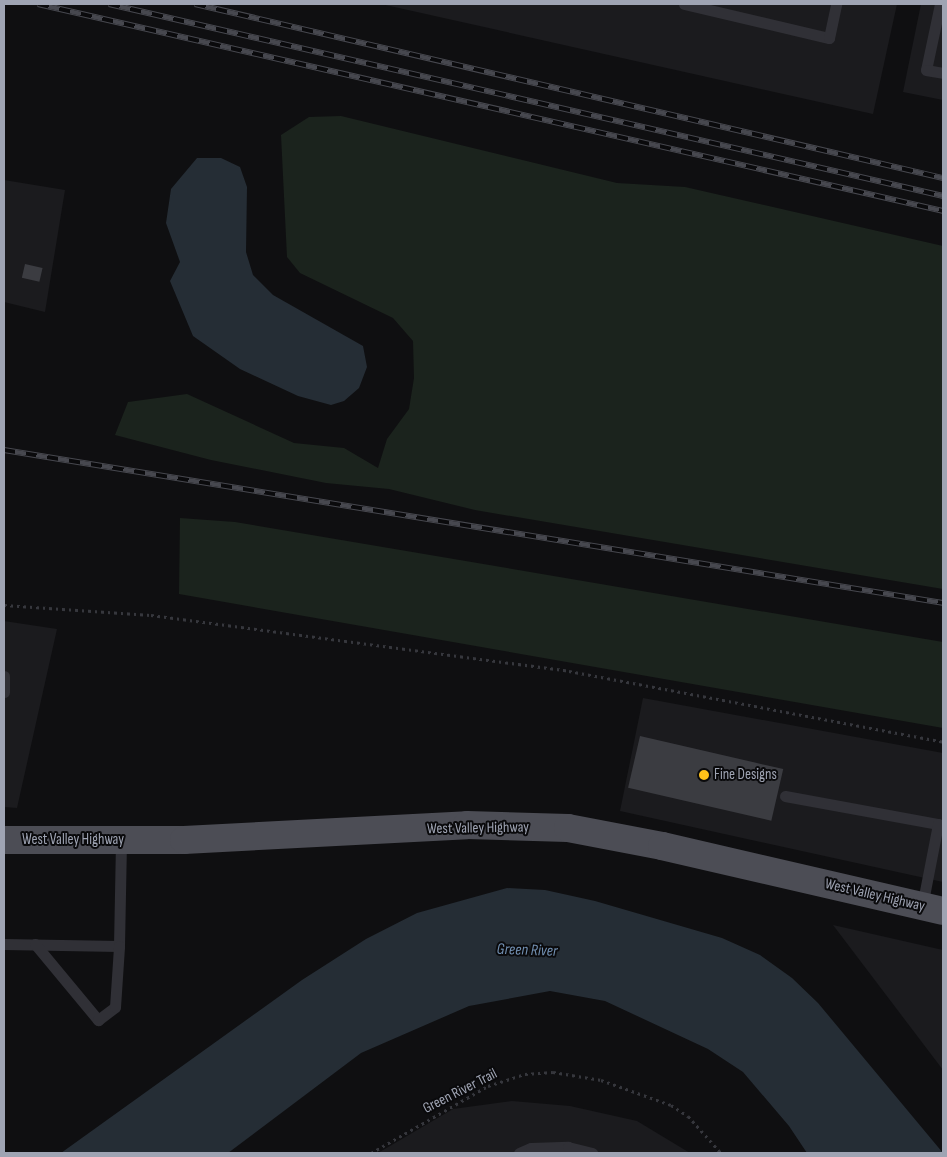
<!DOCTYPE html>
<html>
<head>
<meta charset="utf-8">
<style>
  body { margin:0 }
  #map { position:relative; width:947px; height:1157px; overflow:hidden; background:#0f0f11; font-family:"Sofia Sans Condensed",sans-serif }
  div>[style] { position:absolute }
  .built>* { inset:0; background:#1b1b1e }
  .green>* { inset:0; background:#1b231d }
  .water>* { inset:0; background:#252d35 }
  .building>* { inset:0; background:#3b3c41; transform-origin:0 0 }
  .path>* { height:3px; margin-top:-1.5px; transform-origin:0; background:repeating-linear-gradient(90deg,#36373d 0 2.5px,transparent 0 6.5px) }
  .lane>* { height:11px; margin:-5.5px; padding:0 5.5px; transform-origin:5.5px; border-radius:5.5px; background:#303036 }
  .primary>* { height:28px; margin:-14px; padding:0 14px; transform-origin:14px; border-radius:14px; background:#4c4d55 }
  .rail>* { height:5.5px; margin-top:-2.75px; transform-origin:0; background:repeating-linear-gradient(90deg,#0a0a0c 0 11px,#47484f 0 22px); box-sizing:border-box; border-block:1px solid #47484f }
  .dots>* { width:14px; height:14px; translate:-50% -50%; box-sizing:border-box; border:2px solid #0a0a0c; border-radius:50% }
  span { translate:-50% -50%; white-space:nowrap; text-align:center; line-height:1.15; -webkit-text-stroke:4px #0a0a0c; paint-order:stroke }
  .poi-label { font-size:15px; color:#9fa4b3 }
  .left { translate:0 -50%; text-align:left }
  .street-label { font-size:15px; color:#9fa4b3 }
  .water-label { font-size:16px; color:#7290b2; font-style:italic }
  .frame { position:absolute; inset:0; border:5px solid #9fa4b3; pointer-events:none }
</style>
</head>
<body>
<div id="map">
  <div class="built">
    <div style="clip-path:polygon(381px 4px,897px 4px,873px 114px)"></div>
    <div style="clip-path:polygon(921px 4px,943px 4px,943px 100px,903px 92px)"></div>
    <div style="clip-path:polygon(4px 180px,65px 190px,45px 312px,4px 302px)"></div>
    <div style="clip-path:polygon(4px 621px,57px 629px,17px 808px,4px 807px)"></div>
    <div style="clip-path:polygon(643px 698px,943px 753px,943px 882px,620px 811px)"></div>
    <div style="clip-path:polygon(833px 925px,943px 950px,943px 1070px)"></div>
    <div style="clip-path:polygon(512px 1101px,570px 1106px,637px 1121px,690px 1153px,378px 1153px,453px 1109px)"></div>
  </div>
  <div class="green">
    <div style="clip-path:polygon(341px 116px,617px 183px,685px 187px,943px 246px,943px 589px,475px 510px,389px 489px,326px 483px,211px 460px,115px 435px,128px 402px,187px 394px,294px 443px,344px 448px,378px 468px,387px 439px,409px 409px,414px 378px,413px 341px,393px 318px,300px 273px,287px 257px,281px 135px,309px 117px)"></div>
    <div style="clip-path:polygon(180px 518px,235px 522px,943px 642px,943px 728px,179px 594px)"></div>
  </div>
  <div class="water">
    <div style="clip-path:polygon(197px 158px,221px 158px,240px 167px,247px 187px,246px 252px,253px 275px,273px 295px,363px 346px,367px 367px,359px 388px,344px 401px,331px 405px,298px 396px,240px 369px,193px 336px,170px 281px,180px 262px,166px 223px,171px 189px)"></div>
    <div style="clip-path:polygon(507px 888px,545px 890px,595px 901px,722px 938px,760px 955px,792px 978px,818px 1003px,943px 1153px,807px 1153px,789px 1126px,743px 1072px,708px 1049px,605px 1001px,550px 991px,469px 1006px,361px 1053px,228px 1153px,61px 1153px,302px 980px,366px 939px,417px 913px)"></div>
  </div>
  <div class="building">
    <div style="left:25px;top:264px;width:18px;height:14px;rotate:13deg"></div>
    <div style="left:640px;top:736px;width:147px;height:53px;rotate:13deg"></div>
  </div>
  <div class="path">
    <div style="left:4px;top:605px;width:147px;rotate:3.9deg"></div>
    <div style="left:151px;top:615px;width:422px;rotate:7.6deg"></div>
    <div style="left:569px;top:671px;width:381px;rotate:10.7deg"></div>
    <div style="left:371px;top:1153px;width:135px;rotate:-29.8deg"></div>
    <div style="left:488px;top:1086px;width:39px;rotate:-18deg"></div>
    <div style="left:525px;top:1074px;width:28px;rotate:-4deg"></div>
    <div style="left:553px;top:1072px;width:49px;rotate:9.5deg"></div>
    <div style="left:601px;top:1080px;width:74px;rotate:19.7deg"></div>
    <div style="left:671px;top:1105px;width:20px;rotate:33deg"></div>
    <div style="left:688px;top:1116px;width:50px;rotate:48.3deg"></div>
  </div>
  <div class="lane">
    <div style="left:684px;top:4px;width:149px;rotate:13.2deg"></div>
    <div style="left:829px;top:38px;width:35px;rotate:-78deg"></div>
    <div style="left:940px;top:4px;width:67px;rotate:102deg"></div>
    <div style="left:926px;top:70px;width:17px;rotate:10deg"></div>
    <div style="left:4px;top:676px;width:16px;rotate:90deg"></div>
    <div style="left:785px;top:796px;width:156px;rotate:10.4deg"></div>
    <div style="left:938px;top:824px;width:84px;rotate:101deg"></div>
    <div style="left:4px;top:944px;width:115px;rotate:1deg"></div>
    <div style="left:119px;top:946px;width:106px;rotate:-88.9deg"></div>
    <div style="left:35px;top:944px;width:99px;rotate:50.3deg"></div>
    <div style="left:98px;top:1020px;width:21px;rotate:-37deg"></div>
    <div style="left:115px;top:1007px;width:61px;rotate:-86.2deg"></div>
    <div style="left:519px;top:1153px;width:13px;rotate:-23deg"></div>
    <div style="left:531px;top:1148px;width:37px;rotate:-2deg"></div>
    <div style="left:568px;top:1147px;width:25px;rotate:14deg"></div>
  </div>
  <div class="primary">
    <div style="left:4px;top:840px;width:180px"></div>
    <div style="left:184px;top:840px;width:283px;rotate:-3deg"></div>
    <div style="left:467px;top:825px;width:101px;rotate:1.7deg"></div>
    <div style="left:568px;top:828px;width:96px;rotate:10.8deg"></div>
    <div style="left:662px;top:846px;width:288px;rotate:13deg"></div>
  </div>
  <div class="rail">
    <div style="left:38px;top:4px;width:928px;rotate:12.88deg"></div>
    <div style="left:109px;top:4px;width:856px;rotate:12.96deg"></div>
    <div style="left:195px;top:4px;width:768px;rotate:13.1deg"></div>
    <div style="left:4px;top:450px;width:951px;rotate:9.25deg"></div>
  </div>
  <div class="dots">
    <div style="left:704px;top:775px;background:#ffc119"></div>
  </div>
  <div class="poi-label">
    <span class="left" style="left:714px;top:775px">Fine Designs</span>
  </div>
  <div class="street-label">
    <span style="left:478px;top:828px;rotate:-1deg">West Valley Highway</span>
    <span style="left:73px;top:840px">West Valley Highway</span>
    <span style="left:875px;top:895px;rotate:13deg">West Valley Highway</span>
    <span style="left:460px;top:1091px;rotate:-27deg">Green River Trail</span>
  </div>
  <div class="water-label">
    <span style="left:527px;top:951px;rotate:2deg">Green River</span>
  </div>
  <div class="frame"></div>
</div>
</body>
</html>
